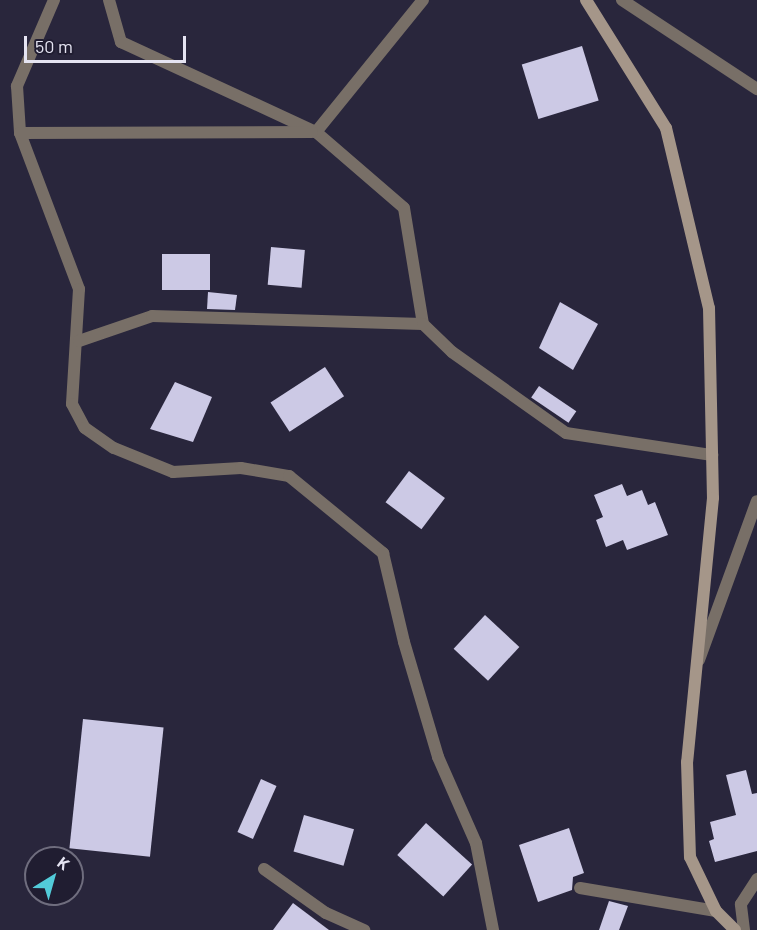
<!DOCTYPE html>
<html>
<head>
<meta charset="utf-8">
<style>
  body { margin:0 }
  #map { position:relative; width:757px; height:930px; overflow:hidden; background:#29263c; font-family:Barlow,sans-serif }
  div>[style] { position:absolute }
  .building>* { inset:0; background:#ccc9e5; transform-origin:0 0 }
  .street>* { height:12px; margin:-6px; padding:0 6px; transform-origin:6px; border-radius:6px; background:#786f67 }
  .secondary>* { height:12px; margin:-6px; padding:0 6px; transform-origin:6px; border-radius:6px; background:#a59689 }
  span { translate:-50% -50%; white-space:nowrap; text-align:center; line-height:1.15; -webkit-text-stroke:6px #201d31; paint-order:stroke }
  .north { position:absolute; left:24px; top:846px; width:60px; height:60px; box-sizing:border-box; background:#201d31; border:2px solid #6f6d7e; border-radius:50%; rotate:37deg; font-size:16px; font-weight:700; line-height:24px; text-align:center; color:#e5e4f2 }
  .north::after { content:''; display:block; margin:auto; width:21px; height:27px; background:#52cbd9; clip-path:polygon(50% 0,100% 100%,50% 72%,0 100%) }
  .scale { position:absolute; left:24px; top:36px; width:162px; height:27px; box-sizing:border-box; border:3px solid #e5e4f2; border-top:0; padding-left:8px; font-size:18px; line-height:21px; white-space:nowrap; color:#e5e4f2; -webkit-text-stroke:4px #201d31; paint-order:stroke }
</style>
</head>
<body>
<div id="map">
  <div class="building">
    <div style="left:582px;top:46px;width:57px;height:63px;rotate:73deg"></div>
    <div style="left:271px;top:247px;width:34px;height:38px;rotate:5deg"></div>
    <div style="left:162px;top:254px;width:48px;height:36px"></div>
    <div style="clip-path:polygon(208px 292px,237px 295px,235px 310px,207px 309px)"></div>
    <div style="clip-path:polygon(560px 302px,598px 324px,573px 370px,539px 348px)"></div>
    <div style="left:325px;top:367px;width:35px;height:65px;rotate:57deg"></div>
    <div style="clip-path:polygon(175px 382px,212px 397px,193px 442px,150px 429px)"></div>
    <div style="left:539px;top:386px;width:45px;height:14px;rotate:34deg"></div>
    <div style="left:409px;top:471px;width:45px;height:39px;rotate:37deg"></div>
    <div style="clip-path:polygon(622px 484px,627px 496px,642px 490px,648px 505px,655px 502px,668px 535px,627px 550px,623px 540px,606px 547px,596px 520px,603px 517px,594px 495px)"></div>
    <div style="left:485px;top:615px;width:47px;height:46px;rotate:43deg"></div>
    <div style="left:83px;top:719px;width:81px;height:130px;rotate:6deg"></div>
    <div style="clip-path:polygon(746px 770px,752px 794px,757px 793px,757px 851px,715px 862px,709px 841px,714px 839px,710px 822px,736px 815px,726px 775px)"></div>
    <div style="left:261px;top:779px;width:17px;height:58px;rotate:24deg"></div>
    <div style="left:304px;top:815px;width:52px;height:38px;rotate:16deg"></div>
    <div style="left:426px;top:823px;width:62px;height:43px;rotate:42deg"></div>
    <div style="clip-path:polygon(569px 828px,584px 873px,573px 877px,572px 890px,538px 902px,519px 845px)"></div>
    <div style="clip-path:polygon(609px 901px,628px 906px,619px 930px,599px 930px)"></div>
    <div style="clip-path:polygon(293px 903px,329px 930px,273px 930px)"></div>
  </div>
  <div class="street">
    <div style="left:54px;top:0;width:94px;rotate:113.3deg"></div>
    <div style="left:17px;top:86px;width:47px;rotate:86.3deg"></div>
    <div style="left:20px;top:133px;width:167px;rotate:69.3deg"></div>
    <div style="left:79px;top:289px;width:115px;rotate:93.5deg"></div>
    <div style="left:72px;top:404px;width:27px;rotate:62deg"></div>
    <div style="left:85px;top:428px;width:35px;rotate:35deg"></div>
    <div style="left:114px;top:448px;width:64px;rotate:22.1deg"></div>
    <div style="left:173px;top:472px;width:68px;rotate:-3.4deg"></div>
    <div style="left:241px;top:468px;width:49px;rotate:9.5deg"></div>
    <div style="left:289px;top:476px;width:122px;rotate:39.3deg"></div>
    <div style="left:383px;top:553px;width:91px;rotate:76.7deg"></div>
    <div style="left:404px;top:642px;width:120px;rotate:73.5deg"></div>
    <div style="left:438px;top:757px;width:94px;rotate:66.2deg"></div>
    <div style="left:476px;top:843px;width:89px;rotate:78.9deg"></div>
    <div style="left:109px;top:0;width:44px;rotate:74.1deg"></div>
    <div style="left:121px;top:42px;width:215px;rotate:24.8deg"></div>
    <div style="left:316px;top:132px;width:116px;rotate:40.8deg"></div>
    <div style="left:404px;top:208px;width:118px;rotate:80.7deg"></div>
    <div style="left:622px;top:0;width:162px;rotate:33.4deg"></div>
    <div style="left:316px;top:132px;width:170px;rotate:-51deg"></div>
    <div style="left:20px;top:133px;width:292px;rotate:-0.2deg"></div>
    <div style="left:79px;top:341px;width:77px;rotate:-18.9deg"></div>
    <div style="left:152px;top:316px;width:271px;rotate:1.7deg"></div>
    <div style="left:423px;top:324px;width:40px;rotate:44deg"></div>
    <div style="left:452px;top:352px;width:140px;rotate:35.4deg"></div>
    <div style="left:566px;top:433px;width:148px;rotate:8.6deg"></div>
    <div style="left:699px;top:660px;width:169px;rotate:-70deg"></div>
    <div style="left:264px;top:869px;width:76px;rotate:35.4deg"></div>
    <div style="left:326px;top:913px;width:42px;rotate:24.1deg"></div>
    <div style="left:580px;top:888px;width:138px;rotate:9.6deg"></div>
    <div style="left:744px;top:930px;width:26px;rotate:-97deg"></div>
    <div style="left:741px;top:904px;width:30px;rotate:-57deg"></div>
  </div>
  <div class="secondary">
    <div style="left:586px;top:0;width:151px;rotate:58deg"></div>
    <div style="left:666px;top:128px;width:185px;rotate:76.6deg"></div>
    <div style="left:709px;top:308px;width:190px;rotate:88.8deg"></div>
    <div style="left:713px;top:498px;width:265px;rotate:95.6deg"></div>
    <div style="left:687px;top:762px;width:95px;rotate:88.2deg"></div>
    <div style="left:690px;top:857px;width:60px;rotate:64.3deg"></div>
    <div style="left:716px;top:911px;width:27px;rotate:45deg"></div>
  </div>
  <div class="north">K</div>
  <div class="scale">50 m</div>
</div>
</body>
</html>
